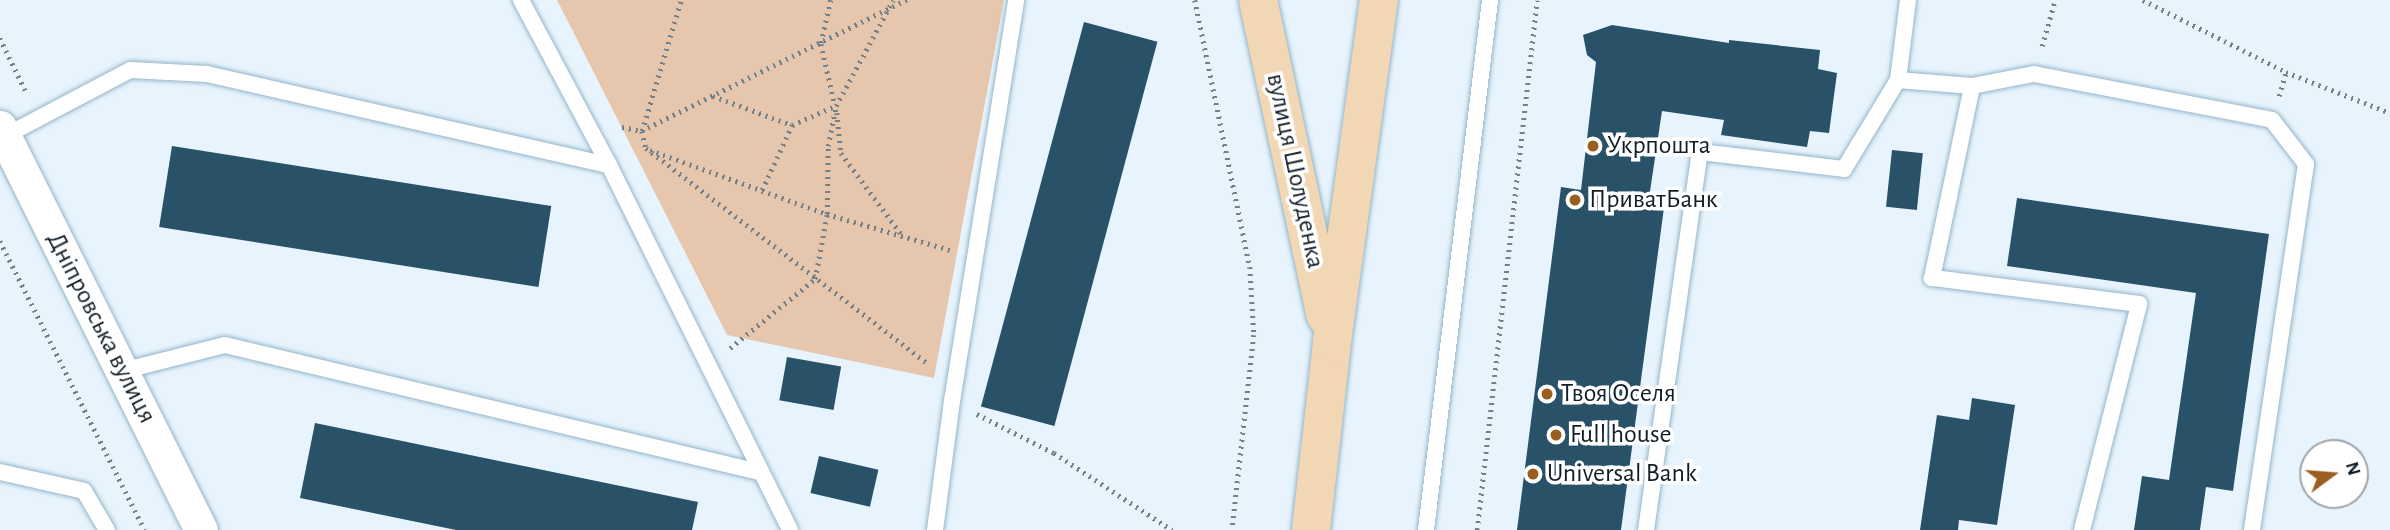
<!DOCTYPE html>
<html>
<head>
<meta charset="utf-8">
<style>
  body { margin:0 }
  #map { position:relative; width:2390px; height:530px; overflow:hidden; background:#e7f4fd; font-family:"Alegreya Sans",sans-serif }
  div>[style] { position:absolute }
  .green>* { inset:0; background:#e6c7ad }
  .building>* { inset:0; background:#295168; transform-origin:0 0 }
  .path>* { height:4.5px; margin-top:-2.25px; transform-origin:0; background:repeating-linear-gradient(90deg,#738088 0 2px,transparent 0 7px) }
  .roads { filter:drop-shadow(0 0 2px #95b5c9) drop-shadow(0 0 2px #95b5c9) }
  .lane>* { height:16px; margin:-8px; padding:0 8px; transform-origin:8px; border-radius:8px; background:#fff }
  .street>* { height:33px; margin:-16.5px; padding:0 16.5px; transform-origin:16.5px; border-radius:16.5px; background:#fff }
  .secondary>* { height:38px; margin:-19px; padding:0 19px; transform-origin:19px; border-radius:19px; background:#f2d7b4 }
  .dots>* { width:19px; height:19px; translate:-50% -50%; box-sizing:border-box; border:4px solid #fff; border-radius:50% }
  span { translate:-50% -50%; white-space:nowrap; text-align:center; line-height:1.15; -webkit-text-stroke:7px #fff; paint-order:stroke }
  .poi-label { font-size:26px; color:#121e26 }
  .left { translate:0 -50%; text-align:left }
  .street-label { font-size:26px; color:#121e26 }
  .north { position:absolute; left:2299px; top:439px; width:70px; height:70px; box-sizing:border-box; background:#fff; border:2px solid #a0a5a8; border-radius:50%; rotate:74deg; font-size:19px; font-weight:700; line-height:28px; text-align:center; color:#121e26 }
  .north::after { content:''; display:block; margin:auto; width:24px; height:32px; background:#9a5e20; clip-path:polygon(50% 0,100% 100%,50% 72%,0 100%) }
</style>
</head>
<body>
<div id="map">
  <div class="green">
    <div style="clip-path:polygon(557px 0,1004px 0,934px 378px,727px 335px)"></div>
  </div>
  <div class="building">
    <div style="left:1084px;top:22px;width:76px;height:398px;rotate:15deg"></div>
    <div style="clip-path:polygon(1612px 25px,1729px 43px,1729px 40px,1820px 50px,1818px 69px,1837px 73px,1829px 133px,1810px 131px,1807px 147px,1721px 135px,1724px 120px,1662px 111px,1649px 198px,1665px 200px,1621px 530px,1517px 530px,1561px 187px,1581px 190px,1596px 62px,1587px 55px,1583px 35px)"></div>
    <div style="left:172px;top:146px;width:384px;height:82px;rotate:9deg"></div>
    <div style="left:1892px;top:150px;width:31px;height:57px;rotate:6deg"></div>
    <div style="clip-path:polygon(2017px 198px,2269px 234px,2233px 491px,2206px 487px,2200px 530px,2134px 530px,2142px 476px,2169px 480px,2196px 293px,2007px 266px)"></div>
    <div style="left:787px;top:357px;width:55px;height:44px;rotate:10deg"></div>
    <div style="clip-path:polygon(1972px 398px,2015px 405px,1997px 525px,1959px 520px,1958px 530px,1920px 530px,1937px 415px,1969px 420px)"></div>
    <div style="clip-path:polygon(315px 423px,698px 502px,692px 530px,456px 530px,300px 498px)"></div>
    <div style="left:819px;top:456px;width:61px;height:38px;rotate:13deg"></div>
  </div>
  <div class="path">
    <div style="left:831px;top:0;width:45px;rotate:102.8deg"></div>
    <div style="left:821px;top:44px;width:63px;rotate:77.1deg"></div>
    <div style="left:907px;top:0;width:296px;rotate:153.7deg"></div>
    <div style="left:642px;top:131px;width:17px;rotate:77deg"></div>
    <div style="left:646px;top:148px;width:356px;rotate:37.4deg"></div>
    <div style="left:1195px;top:0;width:273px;rotate:78.4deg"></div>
    <div style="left:1250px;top:267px;width:68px;rotate:86.6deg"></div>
    <div style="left:1254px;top:335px;width:196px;rotate:96.4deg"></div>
    <div style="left:2143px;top:0;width:160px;rotate:26.7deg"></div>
    <div style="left:2286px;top:72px;width:112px;rotate:21.5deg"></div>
    <div style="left:0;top:38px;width:62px;rotate:64.3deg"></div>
    <div style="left:2042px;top:46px;width:48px;rotate:-74.2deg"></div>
    <div style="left:713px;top:96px;width:84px;rotate:20.2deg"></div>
    <div style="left:792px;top:125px;width:47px;rotate:-23.8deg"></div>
    <div style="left:2279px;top:96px;width:25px;rotate:-74deg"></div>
    <div style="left:837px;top:113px;width:40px;rotate:84.3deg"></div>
    <div style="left:841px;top:153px;width:102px;rotate:53.4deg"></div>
    <div style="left:622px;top:127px;width:20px;rotate:11deg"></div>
    <div style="left:642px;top:131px;width:137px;rotate:-73.4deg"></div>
    <div style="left:650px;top:150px;width:188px;rotate:19.9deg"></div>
    <div style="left:827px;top:214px;width:128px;rotate:16.3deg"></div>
    <div style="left:762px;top:190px;width:72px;rotate:-65.2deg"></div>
    <div style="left:0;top:241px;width:323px;rotate:63.4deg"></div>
    <div style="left:730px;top:348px;width:109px;rotate:-39.1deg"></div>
    <div style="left:815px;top:279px;width:66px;rotate:-79.5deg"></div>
    <div style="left:827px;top:214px;width:68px;rotate:-89.2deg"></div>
    <div style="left:828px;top:146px;width:41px;rotate:-78.7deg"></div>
    <div style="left:836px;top:106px;width:120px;rotate:-61.7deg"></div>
    <div style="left:977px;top:414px;width:86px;rotate:26.9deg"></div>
    <div style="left:1054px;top:453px;width:141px;rotate:33.1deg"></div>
    <div style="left:1477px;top:530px;width:533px;rotate:-83.54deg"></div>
  </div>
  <div class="roads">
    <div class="lane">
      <div style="left:521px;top:0;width:187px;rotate:61.9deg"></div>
      <div style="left:609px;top:165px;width:407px;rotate:63.6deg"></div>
      <div style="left:1908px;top:0;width:81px;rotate:97.1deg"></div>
      <div style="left:1898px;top:80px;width:74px;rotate:4.6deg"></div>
      <div style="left:5px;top:136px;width:141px;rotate:-27.8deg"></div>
      <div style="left:130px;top:70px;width:77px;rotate:3deg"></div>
      <div style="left:207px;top:74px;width:412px;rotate:12.8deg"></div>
      <div style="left:122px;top:371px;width:106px;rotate:-14.2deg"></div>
      <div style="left:225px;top:345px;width:549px;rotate:13.38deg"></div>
      <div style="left:0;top:472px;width:86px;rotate:12.7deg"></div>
      <div style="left:84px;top:491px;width:45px;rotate:59.5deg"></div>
      <div style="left:935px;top:530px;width:130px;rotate:-82.5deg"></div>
      <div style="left:952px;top:401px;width:406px;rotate:-80.9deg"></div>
      <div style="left:1426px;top:530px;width:534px;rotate:-83.11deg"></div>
      <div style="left:1646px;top:530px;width:382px;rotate:-81.9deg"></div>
      <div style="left:1700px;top:152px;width:145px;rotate:6.7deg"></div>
      <div style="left:1844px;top:169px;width:104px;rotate:-58.8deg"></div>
      <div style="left:2082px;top:530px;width:233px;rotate:-75.8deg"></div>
      <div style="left:2139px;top:304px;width:209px;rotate:-172.8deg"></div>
      <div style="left:1932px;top:278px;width:196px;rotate:-78.2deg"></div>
      <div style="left:1972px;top:86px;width:63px;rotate:-11deg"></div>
      <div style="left:2034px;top:74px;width:242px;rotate:10.9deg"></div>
      <div style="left:2272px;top:120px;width:56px;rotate:52.3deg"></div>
      <div style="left:2306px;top:164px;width:370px;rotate:98.4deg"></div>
    </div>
    <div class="street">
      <div style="left:0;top:127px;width:450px;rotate:63.5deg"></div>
    </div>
    <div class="secondary">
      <div style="left:1258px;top:0;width:323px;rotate:77.9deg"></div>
      <div style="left:1311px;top:530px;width:189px;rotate:-83.6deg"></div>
      <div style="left:1332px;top:342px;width:345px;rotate:-82.2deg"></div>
    </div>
  </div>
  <div class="dots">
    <div style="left:1593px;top:146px;background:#9a5e20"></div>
    <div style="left:1575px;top:200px;background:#9a5e20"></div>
    <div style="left:1547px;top:394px;background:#9a5e20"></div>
    <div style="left:1556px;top:435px;background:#9a5e20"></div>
    <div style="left:1533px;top:474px;background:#9a5e20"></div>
  </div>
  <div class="poi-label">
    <span class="left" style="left:1607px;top:146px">Укрпошта</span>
    <span class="left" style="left:1589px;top:200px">ПриватБанк</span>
    <span class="left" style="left:1561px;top:394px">Твоя Оселя</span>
    <span class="left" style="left:1570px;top:435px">Full house</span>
    <span class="left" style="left:1547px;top:474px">Universal Bank</span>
  </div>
  <div class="street-label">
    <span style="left:1295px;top:171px;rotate:78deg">вулиця Шолуденка</span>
    <span style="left:101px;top:328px;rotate:63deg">Дніпровська вулиця</span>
  </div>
  <div class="north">N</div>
</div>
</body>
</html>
